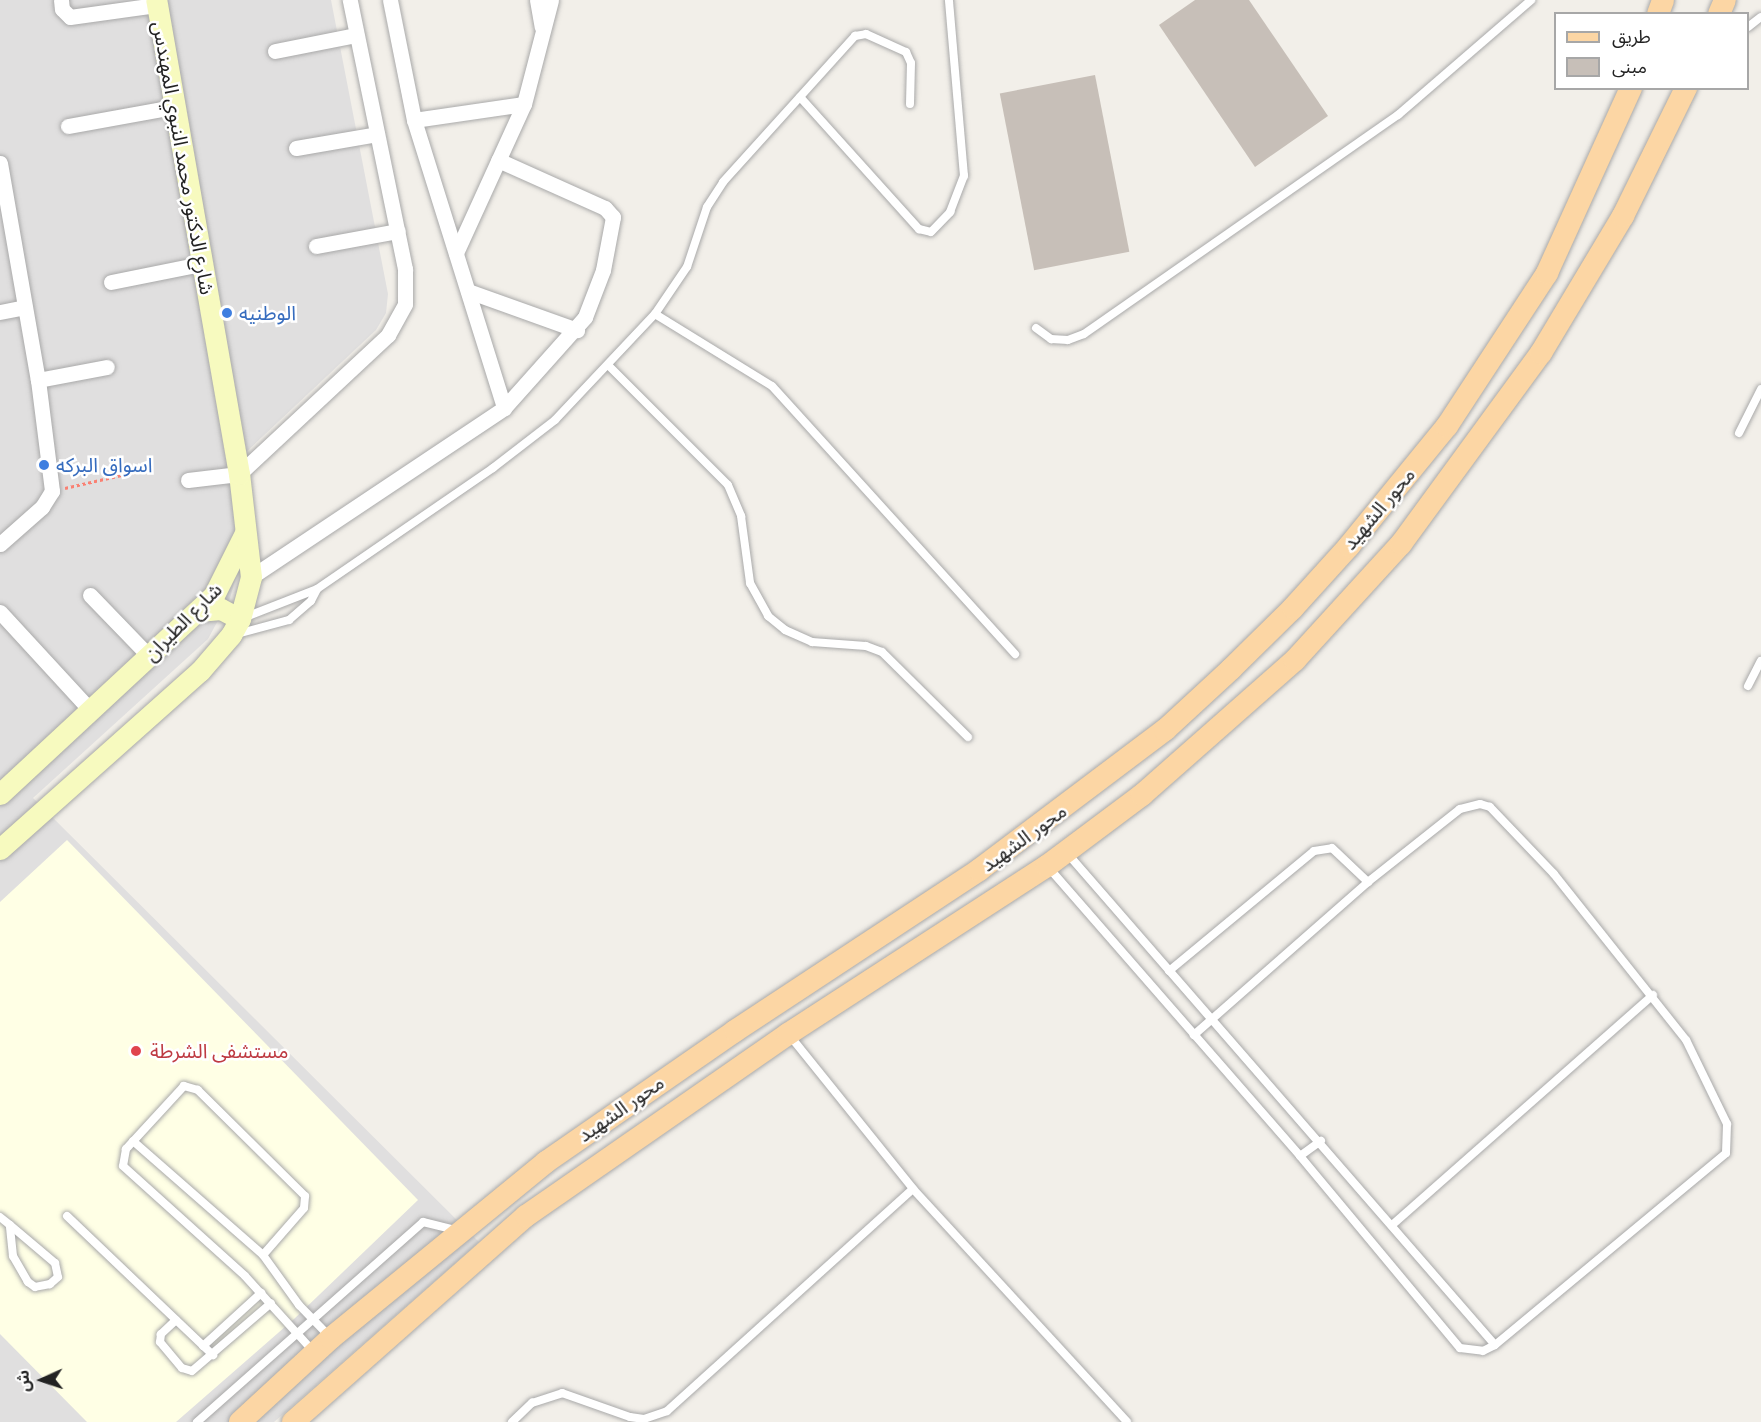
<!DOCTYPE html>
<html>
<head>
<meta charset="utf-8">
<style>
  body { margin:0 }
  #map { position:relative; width:1761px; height:1422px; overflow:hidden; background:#f2efe9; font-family:Cabin,"Noto Sans Arabic",sans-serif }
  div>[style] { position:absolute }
  .residential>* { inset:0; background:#e0dfdf }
  .education>* { inset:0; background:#ffffe5 }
  .building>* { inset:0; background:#c7bfb8; transform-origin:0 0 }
  .path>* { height:3px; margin-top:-1.5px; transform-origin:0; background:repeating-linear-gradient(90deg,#fa8072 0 3px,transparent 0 6px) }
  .roads { filter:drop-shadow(0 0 2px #a9a9a9) drop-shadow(0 0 2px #a9a9a9) }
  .lane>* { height:8px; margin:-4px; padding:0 4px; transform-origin:4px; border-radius:4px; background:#fff }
  .street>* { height:15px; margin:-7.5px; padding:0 7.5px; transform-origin:7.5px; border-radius:7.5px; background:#fff }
  .secondary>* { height:21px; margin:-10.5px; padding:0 10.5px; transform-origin:10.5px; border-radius:10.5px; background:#f7fabf }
  .primary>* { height:22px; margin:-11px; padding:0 11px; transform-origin:11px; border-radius:11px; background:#fcd6a4 }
  .dots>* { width:16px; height:16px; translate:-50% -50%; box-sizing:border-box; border:3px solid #fff; border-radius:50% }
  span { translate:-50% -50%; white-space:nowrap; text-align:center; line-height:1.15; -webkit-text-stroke:5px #fff; paint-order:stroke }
  .street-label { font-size:20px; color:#222 }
  .shop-label { font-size:20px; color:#366cbe }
  .left { translate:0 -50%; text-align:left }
  .health-label { font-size:20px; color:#be3a42 }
  .legend { position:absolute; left:1554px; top:12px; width:195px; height:78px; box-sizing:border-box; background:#fff; border:2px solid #a7a7a7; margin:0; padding:8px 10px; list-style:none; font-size:18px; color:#222 }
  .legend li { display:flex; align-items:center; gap:12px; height:30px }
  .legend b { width:30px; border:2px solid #a7a7a7 }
  .north { position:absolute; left:12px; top:1350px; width:60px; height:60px; -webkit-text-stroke:4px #fff; paint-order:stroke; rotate:267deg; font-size:16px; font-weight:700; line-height:24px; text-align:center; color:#222 }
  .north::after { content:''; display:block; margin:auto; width:21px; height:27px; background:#222; clip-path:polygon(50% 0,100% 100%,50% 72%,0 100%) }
</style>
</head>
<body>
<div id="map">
  <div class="residential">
    <div style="clip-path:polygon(0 0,331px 0,388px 294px,386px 313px,376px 330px,228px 469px,239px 545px,237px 573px,230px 598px,208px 639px,33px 798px,479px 1242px,274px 1422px,0 1422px)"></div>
  </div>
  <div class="education">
    <div style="clip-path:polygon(67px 840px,418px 1200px,294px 1319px,176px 1422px,87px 1422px,0 1334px,0 902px)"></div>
  </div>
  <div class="building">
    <div style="clip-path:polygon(1195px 0,1249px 0,1328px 116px,1255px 167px,1159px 25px)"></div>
    <div style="left:1095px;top:75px;width:180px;height:97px;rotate:79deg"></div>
  </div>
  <div class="path">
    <div style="left:65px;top:488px;width:76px;rotate:-12.9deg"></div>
  </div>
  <div class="roads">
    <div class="lane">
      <div style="left:1748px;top:27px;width:16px;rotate:-38deg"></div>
      <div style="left:800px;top:97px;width:178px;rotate:48deg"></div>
      <div style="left:919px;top:229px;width:12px;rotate:14deg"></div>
      <div style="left:931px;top:232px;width:28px;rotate:-46deg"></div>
      <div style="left:950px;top:212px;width:39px;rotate:-69deg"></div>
      <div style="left:964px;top:176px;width:177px;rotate:-94.9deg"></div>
      <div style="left:655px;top:314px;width:137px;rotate:31.6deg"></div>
      <div style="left:772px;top:386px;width:362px;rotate:47.8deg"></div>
      <div style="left:1036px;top:328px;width:19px;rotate:36deg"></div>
      <div style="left:1051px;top:339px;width:17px;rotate:3deg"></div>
      <div style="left:1068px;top:340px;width:17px;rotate:-21deg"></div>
      <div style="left:1084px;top:334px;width:383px;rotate:-34.9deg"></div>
      <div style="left:1398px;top:115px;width:176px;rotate:-40.8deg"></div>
      <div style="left:609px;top:366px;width:168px;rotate:45deg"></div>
      <div style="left:728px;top:485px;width:34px;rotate:67deg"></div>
      <div style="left:741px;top:516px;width:68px;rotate:82.3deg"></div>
      <div style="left:750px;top:583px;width:38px;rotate:61deg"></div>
      <div style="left:768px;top:616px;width:22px;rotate:39deg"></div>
      <div style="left:785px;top:630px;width:30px;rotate:24deg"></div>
      <div style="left:812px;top:642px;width:54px;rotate:4.2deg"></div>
      <div style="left:866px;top:646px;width:17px;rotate:21deg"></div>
      <div style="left:882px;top:652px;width:121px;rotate:44.7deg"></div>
      <div style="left:1739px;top:433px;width:49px;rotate:-63.4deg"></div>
      <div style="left:243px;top:618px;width:79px;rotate:-21.4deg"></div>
      <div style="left:317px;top:589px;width:214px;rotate:-34.5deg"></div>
      <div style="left:493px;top:468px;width:78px;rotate:-37.7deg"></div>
      <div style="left:555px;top:420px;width:146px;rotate:-46.7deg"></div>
      <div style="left:655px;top:314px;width:57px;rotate:-55.8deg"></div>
      <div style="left:687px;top:267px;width:63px;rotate:-71.6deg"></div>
      <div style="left:707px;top:207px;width:30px;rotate:-57deg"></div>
      <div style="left:723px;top:182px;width:197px;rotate:-47.9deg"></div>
      <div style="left:855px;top:36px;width:11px;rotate:-10deg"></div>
      <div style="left:866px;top:34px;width:44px;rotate:24.2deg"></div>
      <div style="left:906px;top:52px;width:12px;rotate:66deg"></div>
      <div style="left:911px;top:63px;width:41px;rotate:91.4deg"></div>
      <div style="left:237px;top:634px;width:54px;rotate:-15.1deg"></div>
      <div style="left:289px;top:620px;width:29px;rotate:-41deg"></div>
      <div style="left:311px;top:601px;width:13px;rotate:-63deg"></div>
      <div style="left:1748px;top:686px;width:28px;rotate:-63deg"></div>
      <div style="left:1067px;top:853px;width:652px;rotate:48.98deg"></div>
      <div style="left:1049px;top:868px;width:382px;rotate:48.9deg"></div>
      <div style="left:1300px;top:1156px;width:250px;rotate:50.2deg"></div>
      <div style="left:1460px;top:1348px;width:23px;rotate:7deg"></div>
      <div style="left:1483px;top:1351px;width:13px;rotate:-27deg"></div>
      <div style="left:1495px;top:1345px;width:300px;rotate:-39.7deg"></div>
      <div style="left:1726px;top:1153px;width:29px;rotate:-88deg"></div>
      <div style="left:1727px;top:1124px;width:93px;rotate:-116deg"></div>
      <div style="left:1686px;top:1040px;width:212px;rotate:-128.5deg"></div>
      <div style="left:1554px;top:874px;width:93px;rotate:-133.7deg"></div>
      <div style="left:1490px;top:807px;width:10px;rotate:-163deg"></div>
      <div style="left:1480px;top:804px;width:21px;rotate:166deg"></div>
      <div style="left:1460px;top:809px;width:117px;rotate:141.6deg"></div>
      <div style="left:1368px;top:882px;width:232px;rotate:138.7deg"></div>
      <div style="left:1169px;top:971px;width:188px;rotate:-39.6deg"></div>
      <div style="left:1314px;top:851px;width:18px;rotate:-9deg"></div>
      <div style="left:1332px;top:848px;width:50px;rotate:43.4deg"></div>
      <div style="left:791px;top:1037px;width:195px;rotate:51.2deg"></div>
      <div style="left:913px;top:1189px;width:316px;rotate:47.4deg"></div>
      <div style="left:133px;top:1141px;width:173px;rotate:41.2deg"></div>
      <div style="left:263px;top:1255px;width:62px;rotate:54.2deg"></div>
      <div style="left:299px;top:1305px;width:43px;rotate:45.9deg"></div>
      <div style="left:1300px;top:1156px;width:26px;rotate:-36deg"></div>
      <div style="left:67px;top:1216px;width:202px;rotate:43.6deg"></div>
      <div style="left:0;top:1217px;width:13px;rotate:39deg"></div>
      <div style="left:10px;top:1225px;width:59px;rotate:40.2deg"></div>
      <div style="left:55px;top:1263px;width:14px;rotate:78deg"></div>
      <div style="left:58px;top:1277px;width:11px;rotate:139deg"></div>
      <div style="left:50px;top:1284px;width:15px;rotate:169deg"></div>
      <div style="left:35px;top:1287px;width:9px;rotate:-144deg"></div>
      <div style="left:28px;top:1282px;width:30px;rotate:-120deg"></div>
      <div style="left:13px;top:1256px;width:31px;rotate:-96deg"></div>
      <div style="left:1392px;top:1225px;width:348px;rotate:-41.4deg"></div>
      <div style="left:263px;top:1255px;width:62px;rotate:-48.9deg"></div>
      <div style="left:304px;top:1208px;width:12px;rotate:-85deg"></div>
      <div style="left:305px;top:1196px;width:151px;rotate:-135.3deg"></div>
      <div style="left:198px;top:1090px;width:15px;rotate:-164deg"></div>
      <div style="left:184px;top:1086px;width:86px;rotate:132.6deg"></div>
      <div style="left:126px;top:1149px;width:17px;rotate:100deg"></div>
      <div style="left:123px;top:1166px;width:164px;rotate:42deg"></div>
      <div style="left:245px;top:1276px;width:101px;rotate:47.8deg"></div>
      <div style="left:176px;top:1320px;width:21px;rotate:137deg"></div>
      <div style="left:161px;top:1334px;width:8px;rotate:97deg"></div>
      <div style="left:160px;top:1342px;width:34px;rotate:50deg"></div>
      <div style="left:182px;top:1368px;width:10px;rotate:17deg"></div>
      <div style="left:192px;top:1371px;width:104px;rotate:-40.7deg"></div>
      <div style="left:203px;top:1346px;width:79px;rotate:-42.4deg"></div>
      <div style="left:197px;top:1422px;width:302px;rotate:-41.5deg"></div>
      <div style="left:423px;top:1222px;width:34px;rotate:14deg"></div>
      <div style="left:512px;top:1422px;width:28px;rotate:-44deg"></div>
      <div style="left:532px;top:1403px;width:32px;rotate:-18deg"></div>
      <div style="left:562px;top:1393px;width:72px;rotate:19.4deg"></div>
      <div style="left:630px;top:1417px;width:14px;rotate:8deg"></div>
      <div style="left:644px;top:1419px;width:24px;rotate:-19deg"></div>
      <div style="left:667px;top:1411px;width:331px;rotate:-42.1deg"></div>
    </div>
    <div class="street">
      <div style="left:61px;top:0;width:9px;rotate:84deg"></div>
      <div style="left:62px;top:9px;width:11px;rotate:45deg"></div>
      <div style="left:70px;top:17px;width:87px;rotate:-7.9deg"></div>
      <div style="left:390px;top:0;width:122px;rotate:78.7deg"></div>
      <div style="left:414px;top:120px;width:302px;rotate:72.6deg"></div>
      <div style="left:537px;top:0;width:27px;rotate:80deg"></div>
      <div style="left:275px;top:51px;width:83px;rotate:-11.2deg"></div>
      <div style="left:414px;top:120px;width:111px;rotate:-8.3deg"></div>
      <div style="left:68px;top:126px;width:107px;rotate:-10.3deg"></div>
      <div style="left:296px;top:148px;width:82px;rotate:-9.8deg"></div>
      <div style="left:0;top:163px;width:220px;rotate:80.1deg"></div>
      <div style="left:38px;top:380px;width:112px;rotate:82.8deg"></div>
      <div style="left:52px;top:491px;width:19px;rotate:122deg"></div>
      <div style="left:42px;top:507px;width:56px;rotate:138.6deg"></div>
      <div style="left:316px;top:246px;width:83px;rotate:-10.4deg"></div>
      <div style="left:456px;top:253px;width:164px;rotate:-65.5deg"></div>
      <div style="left:524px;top:104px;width:107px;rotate:-75.4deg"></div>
      <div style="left:111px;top:282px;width:92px;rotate:-11.3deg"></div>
      <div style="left:468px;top:291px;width:116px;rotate:19.7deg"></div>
      <div style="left:0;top:312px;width:25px;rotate:-11deg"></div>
      <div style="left:38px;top:380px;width:70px;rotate:-10.7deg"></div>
      <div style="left:188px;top:480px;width:51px;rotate:-6.7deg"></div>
      <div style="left:239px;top:474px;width:204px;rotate:-43deg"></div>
      <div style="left:388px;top:335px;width:35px;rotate:-61deg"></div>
      <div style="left:405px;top:304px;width:35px;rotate:-90deg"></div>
      <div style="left:405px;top:269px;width:275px;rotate:-101.6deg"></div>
      <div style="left:251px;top:577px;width:304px;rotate:-33.7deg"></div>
      <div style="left:504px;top:408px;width:122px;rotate:-48.3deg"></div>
      <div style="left:585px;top:317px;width:50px;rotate:-69deg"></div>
      <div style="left:603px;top:270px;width:54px;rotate:-79.3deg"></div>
      <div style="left:613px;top:217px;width:12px;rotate:-132deg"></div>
      <div style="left:605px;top:208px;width:117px;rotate:-155.8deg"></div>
      <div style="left:90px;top:595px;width:85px;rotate:46deg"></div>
      <div style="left:0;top:612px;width:133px;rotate:47.4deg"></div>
    </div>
    <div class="secondary">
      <div style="left:198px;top:611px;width:23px;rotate:-5deg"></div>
      <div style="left:221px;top:609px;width:21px;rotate:28deg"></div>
      <div style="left:0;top:794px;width:292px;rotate:-42.9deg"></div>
      <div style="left:214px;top:595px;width:69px;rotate:-63.4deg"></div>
      <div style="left:0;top:849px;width:268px;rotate:-41.7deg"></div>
      <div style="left:200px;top:671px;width:48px;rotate:-49.3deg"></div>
      <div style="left:231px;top:635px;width:18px;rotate:-61deg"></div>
      <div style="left:240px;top:619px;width:43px;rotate:-75.3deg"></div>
      <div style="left:251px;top:577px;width:104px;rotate:-96.6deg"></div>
      <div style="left:239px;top:474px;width:481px;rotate:-99.9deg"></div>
    </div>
    <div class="primary">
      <div style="left:1658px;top:14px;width:15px;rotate:-70deg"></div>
      <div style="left:1719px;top:14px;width:15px;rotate:-67deg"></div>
      <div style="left:240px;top:1422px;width:124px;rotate:-42.7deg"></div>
      <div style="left:331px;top:1338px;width:278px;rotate:-39.3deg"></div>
      <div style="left:546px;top:1162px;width:230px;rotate:-34.7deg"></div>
      <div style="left:735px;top:1031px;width:292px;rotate:-33.4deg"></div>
      <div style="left:979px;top:870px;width:233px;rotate:-37deg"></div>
      <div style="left:1165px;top:730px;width:90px;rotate:-42.7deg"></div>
      <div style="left:1231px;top:669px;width:87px;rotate:-44.5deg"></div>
      <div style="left:1293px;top:608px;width:84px;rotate:-47.9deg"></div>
      <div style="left:1349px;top:546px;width:155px;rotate:-50.8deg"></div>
      <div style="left:1447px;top:426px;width:183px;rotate:-56.8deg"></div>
      <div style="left:1547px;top:273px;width:203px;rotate:-65.6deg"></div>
      <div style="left:293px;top:1422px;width:311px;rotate:-41.5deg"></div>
      <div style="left:526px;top:1216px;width:319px;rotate:-34.8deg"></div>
      <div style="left:788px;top:1034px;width:309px;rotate:-33deg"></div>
      <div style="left:1047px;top:866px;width:119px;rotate:-36.8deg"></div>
      <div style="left:1142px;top:795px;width:204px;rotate:-41.4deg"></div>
      <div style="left:1295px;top:660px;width:157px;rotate:-47.6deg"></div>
      <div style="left:1401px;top:544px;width:237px;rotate:-53.8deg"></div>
      <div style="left:1541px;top:353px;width:160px;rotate:-59.1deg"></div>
      <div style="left:1623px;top:216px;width:143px;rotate:-63.8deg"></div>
    </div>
  </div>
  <div class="dots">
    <div style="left:227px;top:313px;background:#3f7fe0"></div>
    <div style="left:44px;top:465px;background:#3f7fe0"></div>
    <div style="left:136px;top:1051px;background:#e0444e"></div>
  </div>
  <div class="street-label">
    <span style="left:183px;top:158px;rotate:80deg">شارع الدكتور محمد النبوي المهندس</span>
    <span style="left:1379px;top:509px;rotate:-50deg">محور الشهيد</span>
    <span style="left:183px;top:622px;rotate:-45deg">شارع الطيران</span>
    <span style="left:1024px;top:838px;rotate:-36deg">محور الشهيد</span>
    <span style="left:621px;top:1109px;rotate:-35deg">محور الشهيد</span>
  </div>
  <div class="shop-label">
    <span class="left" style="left:239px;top:313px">الوطنيه</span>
    <span class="left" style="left:56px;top:465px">اسواق البركه</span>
  </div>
  <div class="health-label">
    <span class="left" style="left:150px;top:1051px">مستشفى الشرطة</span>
  </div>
  <ul class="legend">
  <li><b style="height:8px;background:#fcd6a4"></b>طريق</li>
  <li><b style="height:16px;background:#c7bfb8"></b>مبنى</li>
  </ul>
  <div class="north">ش</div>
</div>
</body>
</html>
